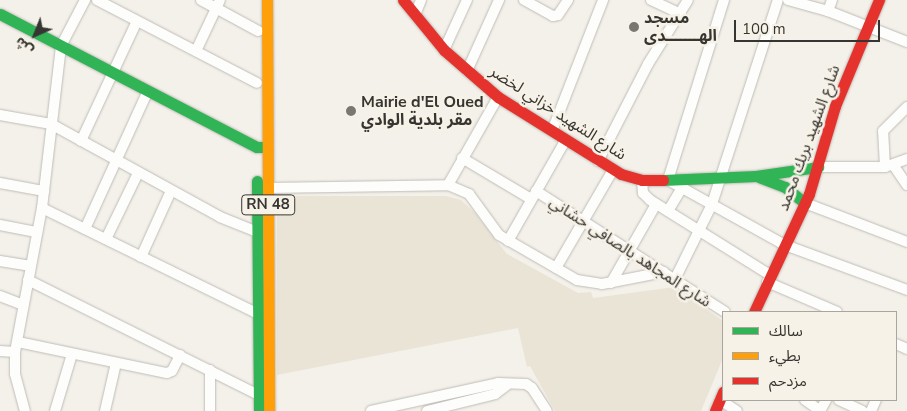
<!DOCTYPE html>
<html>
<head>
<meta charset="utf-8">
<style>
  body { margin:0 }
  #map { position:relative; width:907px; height:411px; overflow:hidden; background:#f4f1ea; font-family:"Nunito Sans","Noto Sans Arabic",sans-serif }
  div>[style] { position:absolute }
  .built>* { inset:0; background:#eae4d7 }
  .roads { filter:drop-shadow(0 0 1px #bfbcb7) drop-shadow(0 0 1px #bfbcb7) }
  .street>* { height:10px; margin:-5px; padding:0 5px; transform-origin:5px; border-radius:5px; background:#fdfdfc }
  .fast>* { height:11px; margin:-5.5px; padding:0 5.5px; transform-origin:5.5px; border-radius:5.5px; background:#30b455 }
  .slow>* { height:11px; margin:-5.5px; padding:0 5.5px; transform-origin:5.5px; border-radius:5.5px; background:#ff9f0a }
  .jam>* { height:11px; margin:-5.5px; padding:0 5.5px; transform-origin:5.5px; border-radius:5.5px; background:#e5322d }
  .dots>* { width:14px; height:14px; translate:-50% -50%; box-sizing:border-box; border:2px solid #f7f2e7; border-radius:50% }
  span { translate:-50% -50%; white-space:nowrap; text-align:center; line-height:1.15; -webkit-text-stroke:5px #f7f2e7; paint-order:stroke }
  .shield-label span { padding:1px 4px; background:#f7f2e7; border:1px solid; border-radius:4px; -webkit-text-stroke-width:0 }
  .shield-label { font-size:15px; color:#373531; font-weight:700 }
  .poi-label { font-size:16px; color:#373531; font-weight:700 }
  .left { translate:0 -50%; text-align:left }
  .street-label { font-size:16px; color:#373531 }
  .legend { position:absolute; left:722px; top:311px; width:175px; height:90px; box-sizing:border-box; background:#f7f2e7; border:1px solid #aaa69e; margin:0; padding:6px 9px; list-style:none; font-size:15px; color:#373531 }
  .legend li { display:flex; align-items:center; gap:10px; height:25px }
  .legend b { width:25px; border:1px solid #aaa69e }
  .north { position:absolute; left:10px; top:10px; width:50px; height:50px; -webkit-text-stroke:4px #f7f2e7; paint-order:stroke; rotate:224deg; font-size:14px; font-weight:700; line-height:20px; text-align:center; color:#373531 }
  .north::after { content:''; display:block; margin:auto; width:18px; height:22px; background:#373531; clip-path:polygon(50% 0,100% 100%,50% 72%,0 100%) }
  .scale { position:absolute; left:734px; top:20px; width:146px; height:22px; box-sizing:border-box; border:2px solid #373531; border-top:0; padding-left:6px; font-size:15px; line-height:18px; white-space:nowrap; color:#373531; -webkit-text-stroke:4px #f7f2e7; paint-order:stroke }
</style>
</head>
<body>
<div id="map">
  <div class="built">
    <div style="clip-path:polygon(277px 196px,446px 196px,461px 200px,475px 213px,507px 254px,578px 293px,591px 292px,593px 298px,675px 287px,723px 321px,723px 358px,701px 411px,555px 411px,530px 366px,527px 367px,518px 328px,277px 375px)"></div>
  </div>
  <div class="roads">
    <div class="street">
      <div style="left:97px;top:0;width:180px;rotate:27.4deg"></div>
      <div style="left:201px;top:0;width:65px;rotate:28.5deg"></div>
      <div style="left:524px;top:0;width:33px;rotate:29deg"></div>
      <div style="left:553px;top:16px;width:5px;rotate:-11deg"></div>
      <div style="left:558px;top:15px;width:18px;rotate:-56deg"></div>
      <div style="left:651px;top:0;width:33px;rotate:25deg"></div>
      <div style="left:724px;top:0;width:189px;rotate:107.3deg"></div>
      <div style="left:668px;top:180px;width:134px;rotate:29.1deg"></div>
      <div style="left:785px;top:245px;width:130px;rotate:20.2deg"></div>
      <div style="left:788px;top:0;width:41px;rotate:15.4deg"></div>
      <div style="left:832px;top:0;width:12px;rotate:110deg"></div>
      <div style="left:828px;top:11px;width:85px;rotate:21.4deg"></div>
      <div style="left:415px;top:15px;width:16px;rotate:-68deg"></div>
      <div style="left:444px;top:50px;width:55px;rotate:-65.3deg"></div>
      <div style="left:196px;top:51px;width:56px;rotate:-64.8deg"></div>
      <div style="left:467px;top:71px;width:78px;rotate:-65.7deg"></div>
      <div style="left:0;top:115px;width:52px;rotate:10deg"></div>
      <div style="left:51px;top:124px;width:193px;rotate:28.8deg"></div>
      <div style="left:220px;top:217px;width:40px;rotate:22deg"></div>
      <div style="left:552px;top:131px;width:141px;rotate:-68.7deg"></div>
      <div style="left:81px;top:141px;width:132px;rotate:-65deg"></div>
      <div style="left:462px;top:158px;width:80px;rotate:30.7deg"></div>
      <div style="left:598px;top:161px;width:109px;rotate:-62.7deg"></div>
      <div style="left:648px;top:64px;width:75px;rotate:-58deg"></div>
      <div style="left:894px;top:166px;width:23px;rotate:56deg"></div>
      <div style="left:818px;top:167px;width:67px"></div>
      <div style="left:885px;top:167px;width:23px;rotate:-20deg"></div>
      <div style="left:885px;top:167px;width:36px;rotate:-93deg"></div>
      <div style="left:883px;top:131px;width:34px;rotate:-45deg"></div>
      <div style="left:642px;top:180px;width:13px;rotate:86deg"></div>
      <div style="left:643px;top:193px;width:10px;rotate:45deg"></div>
      <div style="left:650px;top:200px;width:142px;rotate:32deg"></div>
      <div style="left:0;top:183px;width:45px;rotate:10.3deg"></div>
      <div style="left:448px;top:185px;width:23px;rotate:23deg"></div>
      <div style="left:469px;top:194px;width:51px;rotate:53.8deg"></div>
      <div style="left:499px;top:235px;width:90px;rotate:30deg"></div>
      <div style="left:577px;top:280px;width:25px;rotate:9deg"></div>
      <div style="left:602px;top:284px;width:63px;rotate:-11deg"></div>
      <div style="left:267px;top:188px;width:181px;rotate:-0.9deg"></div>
      <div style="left:448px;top:185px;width:101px;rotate:-60.4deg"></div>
      <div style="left:536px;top:191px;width:224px;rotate:32.6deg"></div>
      <div style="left:805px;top:203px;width:109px;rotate:20.9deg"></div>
      <div style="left:42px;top:208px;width:241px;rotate:26.1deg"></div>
      <div style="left:668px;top:211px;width:29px;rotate:-59deg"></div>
      <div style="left:0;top:225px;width:38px;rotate:11deg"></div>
      <div style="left:85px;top:229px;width:152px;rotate:-65.5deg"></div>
      <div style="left:106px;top:239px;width:73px;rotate:-64.1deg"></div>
      <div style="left:508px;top:241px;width:115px;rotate:-60.3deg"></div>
      <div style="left:141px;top:257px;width:72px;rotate:-65.6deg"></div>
      <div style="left:0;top:261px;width:30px;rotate:9deg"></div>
      <div style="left:556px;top:268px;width:113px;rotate:-59.8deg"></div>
      <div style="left:675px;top:279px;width:84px;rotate:-63.7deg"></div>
      <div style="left:712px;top:204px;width:214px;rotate:-72.1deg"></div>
      <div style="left:28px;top:280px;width:258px;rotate:26.5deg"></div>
      <div style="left:767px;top:282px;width:76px;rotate:23.2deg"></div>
      <div style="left:611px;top:283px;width:91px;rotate:-60.3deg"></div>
      <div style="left:0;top:296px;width:25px;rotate:21deg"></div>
      <div style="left:18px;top:342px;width:152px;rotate:11.8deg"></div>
      <div style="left:167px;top:373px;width:5px;rotate:-22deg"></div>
      <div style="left:172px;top:371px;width:18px;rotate:-63deg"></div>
      <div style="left:896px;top:344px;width:12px;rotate:24deg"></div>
      <div style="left:0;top:351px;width:15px;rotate:4deg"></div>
      <div style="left:15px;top:352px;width:147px;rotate:-79.4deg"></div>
      <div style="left:42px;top:208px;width:163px;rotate:-83.3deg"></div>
      <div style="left:61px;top:46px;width:52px;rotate:-62.4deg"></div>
      <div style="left:15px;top:352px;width:22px;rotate:90deg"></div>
      <div style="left:15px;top:374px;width:38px;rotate:75deg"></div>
      <div style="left:210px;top:370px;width:41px;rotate:90deg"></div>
      <div style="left:720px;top:400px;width:20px;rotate:33deg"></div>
      <div style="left:805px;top:400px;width:19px;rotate:35deg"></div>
      <div style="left:839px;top:400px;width:26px;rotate:25deg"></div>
      <div style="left:55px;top:411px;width:59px;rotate:-73.4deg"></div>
      <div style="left:105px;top:411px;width:49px;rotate:-77.1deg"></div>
      <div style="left:371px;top:411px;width:130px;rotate:-12.4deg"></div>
      <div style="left:498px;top:383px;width:28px;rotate:2deg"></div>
      <div style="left:526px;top:384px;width:7px;rotate:34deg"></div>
      <div style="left:532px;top:388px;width:27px;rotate:57deg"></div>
      <div style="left:427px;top:411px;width:70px;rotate:-14deg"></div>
      <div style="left:495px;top:394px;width:15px;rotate:-37deg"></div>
      <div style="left:820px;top:411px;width:13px;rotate:-61deg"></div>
      <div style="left:871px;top:411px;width:12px;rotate:-66deg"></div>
    </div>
    <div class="fast">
      <div style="left:0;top:14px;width:289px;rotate:27.4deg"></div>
      <div style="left:257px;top:147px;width:10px"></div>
      <div style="left:759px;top:177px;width:28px;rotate:21deg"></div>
      <div style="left:785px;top:187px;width:26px;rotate:39deg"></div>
      <div style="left:663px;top:180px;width:93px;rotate:-2.5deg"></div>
      <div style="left:756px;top:176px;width:63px;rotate:-8.3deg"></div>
      <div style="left:257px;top:181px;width:230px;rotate:89.5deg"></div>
    </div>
    <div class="slow">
      <div style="left:267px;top:0;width:411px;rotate:89.7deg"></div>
    </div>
    <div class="jam">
      <div style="left:403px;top:0;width:65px;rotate:50.6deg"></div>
      <div style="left:444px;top:50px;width:72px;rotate:41deg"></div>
      <div style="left:498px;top:97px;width:145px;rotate:32deg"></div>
      <div style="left:621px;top:174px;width:22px;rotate:16deg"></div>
      <div style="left:642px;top:180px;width:21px"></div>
      <div style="left:754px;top:312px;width:130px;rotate:-65deg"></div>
      <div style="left:809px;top:194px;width:92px;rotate:-73.5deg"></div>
      <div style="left:835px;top:106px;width:115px;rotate:-67.5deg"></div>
      <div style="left:715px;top:411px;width:21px;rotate:-67deg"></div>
    </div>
  </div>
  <div class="dots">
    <div style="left:634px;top:27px;background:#797772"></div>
    <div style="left:351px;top:111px;background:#797772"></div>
  </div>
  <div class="shield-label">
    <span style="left:268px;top:205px">RN 48</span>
  </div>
  <div class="poi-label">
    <span class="left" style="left:644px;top:27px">مسجد<br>الهـــــــدى</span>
    <span class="left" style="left:361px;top:111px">Mairie d'El Oued<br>مقر بلدية الوادي</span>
  </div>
  <div class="street-label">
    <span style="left:558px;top:113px;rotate:33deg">شارع الشهيد خزاني لخضر</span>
    <span style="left:809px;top:138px;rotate:-70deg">شارع الشهيد بريك محمد</span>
    <span style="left:630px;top:252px;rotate:33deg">شارع المجاهد بالصافي حشاني</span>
  </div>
  <ul class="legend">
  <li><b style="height:6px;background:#30b455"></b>سالك</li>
  <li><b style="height:6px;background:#ff9f0a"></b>بطيء</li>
  <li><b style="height:6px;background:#e5322d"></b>مزدحم</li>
  </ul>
  <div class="north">ش</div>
  <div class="scale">100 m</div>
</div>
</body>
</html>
